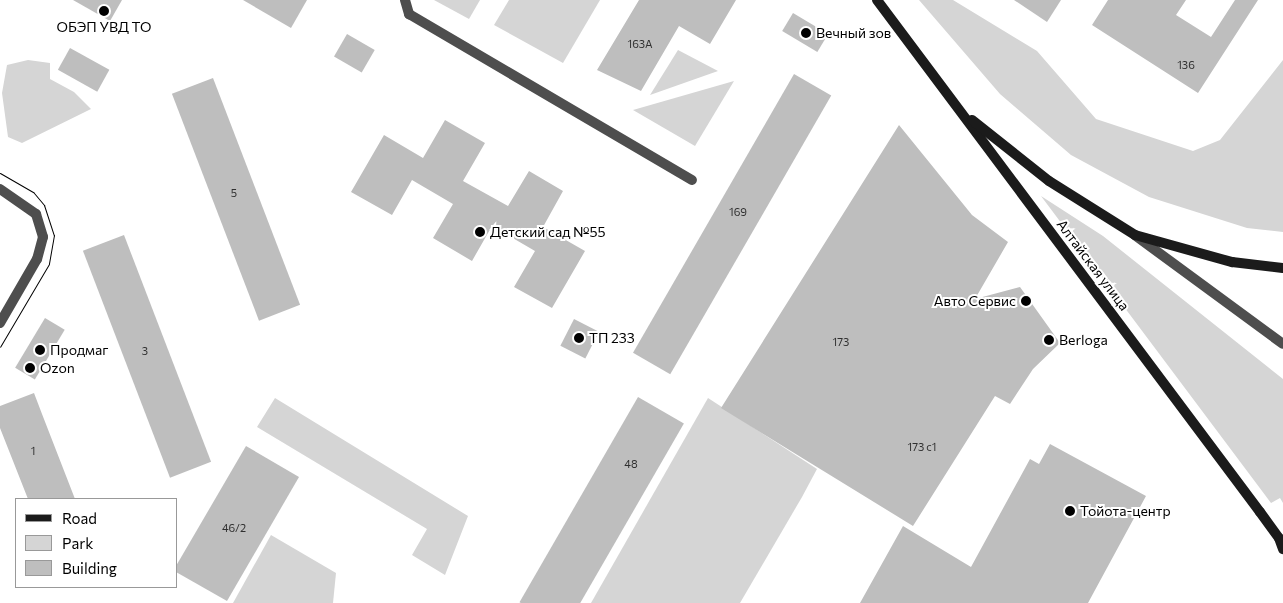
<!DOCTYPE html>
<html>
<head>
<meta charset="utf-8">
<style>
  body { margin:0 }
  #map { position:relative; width:1283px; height:603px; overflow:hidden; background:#fff; font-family:Commissioner,sans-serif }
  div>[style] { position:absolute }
  .green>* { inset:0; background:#d5d5d5 }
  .building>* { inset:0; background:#bebebe; transform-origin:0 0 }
  .lane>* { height:10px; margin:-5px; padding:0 5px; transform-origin:5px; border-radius:5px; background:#4e4e4e }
  .street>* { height:10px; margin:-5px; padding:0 5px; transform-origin:5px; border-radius:5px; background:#4e4e4e }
  .secondary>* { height:10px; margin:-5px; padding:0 5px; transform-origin:5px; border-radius:5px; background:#1b1b1b }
  .tram>* { height:1px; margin:-0.5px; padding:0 0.5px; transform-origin:0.5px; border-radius:0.5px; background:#000 }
  .dots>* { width:14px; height:14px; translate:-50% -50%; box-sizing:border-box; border:2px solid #fff; border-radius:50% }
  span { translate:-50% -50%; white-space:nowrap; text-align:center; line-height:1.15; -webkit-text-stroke:4px #fff; paint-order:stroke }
  .number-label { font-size:11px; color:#303030 }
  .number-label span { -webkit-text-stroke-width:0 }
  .poi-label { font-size:14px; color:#000 }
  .left { translate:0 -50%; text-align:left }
  .right { translate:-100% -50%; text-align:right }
  .street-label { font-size:14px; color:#000 }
  .legend { position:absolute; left:15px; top:498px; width:162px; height:90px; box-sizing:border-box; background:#fff; border:1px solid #999; margin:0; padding:6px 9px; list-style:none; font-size:15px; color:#000 }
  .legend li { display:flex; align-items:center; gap:10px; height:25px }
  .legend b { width:25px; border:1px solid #999 }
</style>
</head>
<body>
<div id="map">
  <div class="green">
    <div style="clip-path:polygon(434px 0,480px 0,469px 19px)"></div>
    <div style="clip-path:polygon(509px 0,600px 0,563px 63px,494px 25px)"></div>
    <div style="clip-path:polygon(919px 0,953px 0,1037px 51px,1096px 119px,1193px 151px,1220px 140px,1283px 60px,1283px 232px,1247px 228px,1149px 197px,1071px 155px,1000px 94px)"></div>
    <div style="clip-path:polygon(678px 50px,718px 71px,650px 95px)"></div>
    <div style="clip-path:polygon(28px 60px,50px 63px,50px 79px,74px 92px,91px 109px,22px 143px,8px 137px,2px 93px,7px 65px)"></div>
    <div style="clip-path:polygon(734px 81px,695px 146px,633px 110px)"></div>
    <div style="clip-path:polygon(1041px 196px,1103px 236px,1283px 379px,1283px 503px,1280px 498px,1271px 503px)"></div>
    <div style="clip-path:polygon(275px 398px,468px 516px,445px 575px,412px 555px,427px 529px,257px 427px)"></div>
    <div style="clip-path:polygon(708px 398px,817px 469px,802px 497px,740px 603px,591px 603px)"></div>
    <div style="clip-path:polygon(271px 535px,336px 573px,333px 603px,233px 603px)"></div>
  </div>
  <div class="building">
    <div style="clip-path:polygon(73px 0,122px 0,110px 21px)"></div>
    <div style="clip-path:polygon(243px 0,307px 0,291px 28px)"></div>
    <div style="clip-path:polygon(639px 0,736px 0,710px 44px,679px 26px,641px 91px,597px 70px)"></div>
    <div style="clip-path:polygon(1014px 0,1061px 0,1047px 22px)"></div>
    <div style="clip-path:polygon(1108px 0,1186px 0,1176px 15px,1211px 37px,1235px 0,1258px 0,1198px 93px,1092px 25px)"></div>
    <div style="left:793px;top:13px;width:41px;height:21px;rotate:31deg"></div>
    <div style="left:347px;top:34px;width:32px;height:26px;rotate:30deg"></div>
    <div style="left:70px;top:48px;width:45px;height:25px;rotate:29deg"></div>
    <div style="left:794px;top:74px;width:43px;height:322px;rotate:30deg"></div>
    <div style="left:213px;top:78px;width:243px;height:44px;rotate:69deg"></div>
    <div style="clip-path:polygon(445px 120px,485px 143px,463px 181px,508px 206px,529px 171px,563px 191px,543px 227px,585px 251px,552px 308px,514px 287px,535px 251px,492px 226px,472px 261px,433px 238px,453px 204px,412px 180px,392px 215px,351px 192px,384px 135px,423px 158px)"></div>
    <div style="clip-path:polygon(899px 125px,972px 215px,1008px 242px,975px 299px,1020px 287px,1060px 343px,1033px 369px,1010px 404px,995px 396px,913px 526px,721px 408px)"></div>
    <div style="left:124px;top:235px;width:243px;height:44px;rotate:69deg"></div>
    <div style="left:45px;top:318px;width:23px;height:58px;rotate:31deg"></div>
    <div style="left:574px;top:319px;width:28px;height:30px;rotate:27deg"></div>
    <div style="clip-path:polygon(34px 393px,42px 414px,75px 499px,28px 499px,0 428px,0 406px)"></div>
    <div style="left:638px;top:397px;width:53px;height:237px;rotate:30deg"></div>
    <div style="clip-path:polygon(1050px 444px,1146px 496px,1088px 603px,860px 603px,903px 526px,971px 567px,1030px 459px,1039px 464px)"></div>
    <div style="clip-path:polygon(246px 446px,299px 477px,227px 601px,176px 572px,176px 566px)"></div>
  </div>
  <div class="lane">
    <div style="left:1136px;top:236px;width:182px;rotate:36.3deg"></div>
  </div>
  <div class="street">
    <div style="left:405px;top:0;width:15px;rotate:74deg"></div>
    <div style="left:409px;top:14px;width:328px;rotate:30.4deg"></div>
    <div style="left:0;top:189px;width:44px;rotate:34.8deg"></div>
    <div style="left:36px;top:214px;width:24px;rotate:73deg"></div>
    <div style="left:43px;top:237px;width:23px;rotate:105deg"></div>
    <div style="left:37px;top:259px;width:74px;rotate:120deg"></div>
  </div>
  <div class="secondary">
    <div style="left:877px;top:0;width:639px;rotate:53.2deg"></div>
    <div style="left:1260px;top:512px;width:32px;rotate:54deg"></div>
    <div style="left:1279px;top:538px;width:12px;rotate:70deg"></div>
    <div style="left:972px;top:120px;width:98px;rotate:38.4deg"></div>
    <div style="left:1049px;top:181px;width:102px;rotate:32.1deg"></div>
    <div style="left:1135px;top:235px;width:101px;rotate:15.6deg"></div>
    <div style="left:1232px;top:262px;width:51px;rotate:6.7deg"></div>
  </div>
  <div class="tram">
    <div style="left:0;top:173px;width:39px;rotate:30deg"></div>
    <div style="left:34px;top:193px;width:16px;rotate:50deg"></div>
    <div style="left:44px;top:205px;width:32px;rotate:72deg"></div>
    <div style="left:54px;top:235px;width:29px;rotate:100deg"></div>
    <div style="left:49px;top:264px;width:96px;rotate:120.6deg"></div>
  </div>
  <div class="dots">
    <div style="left:104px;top:11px;background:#000"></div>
    <div style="left:806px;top:33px;background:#000"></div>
    <div style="left:480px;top:232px;background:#000"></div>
    <div style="left:1026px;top:301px;background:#000"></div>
    <div style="left:579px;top:338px;background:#000"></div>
    <div style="left:1049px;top:340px;background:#000"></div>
    <div style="left:40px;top:350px;background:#000"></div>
    <div style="left:30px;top:368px;background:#000"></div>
    <div style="left:1070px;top:511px;background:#000"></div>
  </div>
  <div class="number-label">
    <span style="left:640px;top:44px">163А</span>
    <span style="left:1186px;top:65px">136</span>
    <span style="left:234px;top:193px">5</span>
    <span style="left:738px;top:212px">169</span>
    <span style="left:841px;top:342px">173</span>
    <span style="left:145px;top:351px">3</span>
    <span style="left:922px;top:447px">173 с1</span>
    <span style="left:33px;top:451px">1</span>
    <span style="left:631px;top:464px">48</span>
    <span style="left:234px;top:528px">46/2</span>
  </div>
  <div class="poi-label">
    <span style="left:104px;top:27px">ОБЭП УВД ТО</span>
    <span class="left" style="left:816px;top:33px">Вечный зов</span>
    <span class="left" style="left:490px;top:232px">Детский сад №55</span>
    <span class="right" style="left:1016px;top:301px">Авто Сервис</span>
    <span class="left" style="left:589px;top:338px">ТП 233</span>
    <span class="left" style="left:1059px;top:340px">Berloga</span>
    <span class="left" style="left:50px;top:350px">Продмаг</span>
    <span class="left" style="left:40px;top:368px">Ozon</span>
    <span class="left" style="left:1080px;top:511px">Тойота-центр</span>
  </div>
  <div class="street-label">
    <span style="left:1093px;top:265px;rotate:53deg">Алтайская улица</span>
  </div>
  <ul class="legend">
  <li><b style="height:6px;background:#1b1b1b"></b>Road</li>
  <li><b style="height:14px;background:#d5d5d5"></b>Park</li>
  <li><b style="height:14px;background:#bebebe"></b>Building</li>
  </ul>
</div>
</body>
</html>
